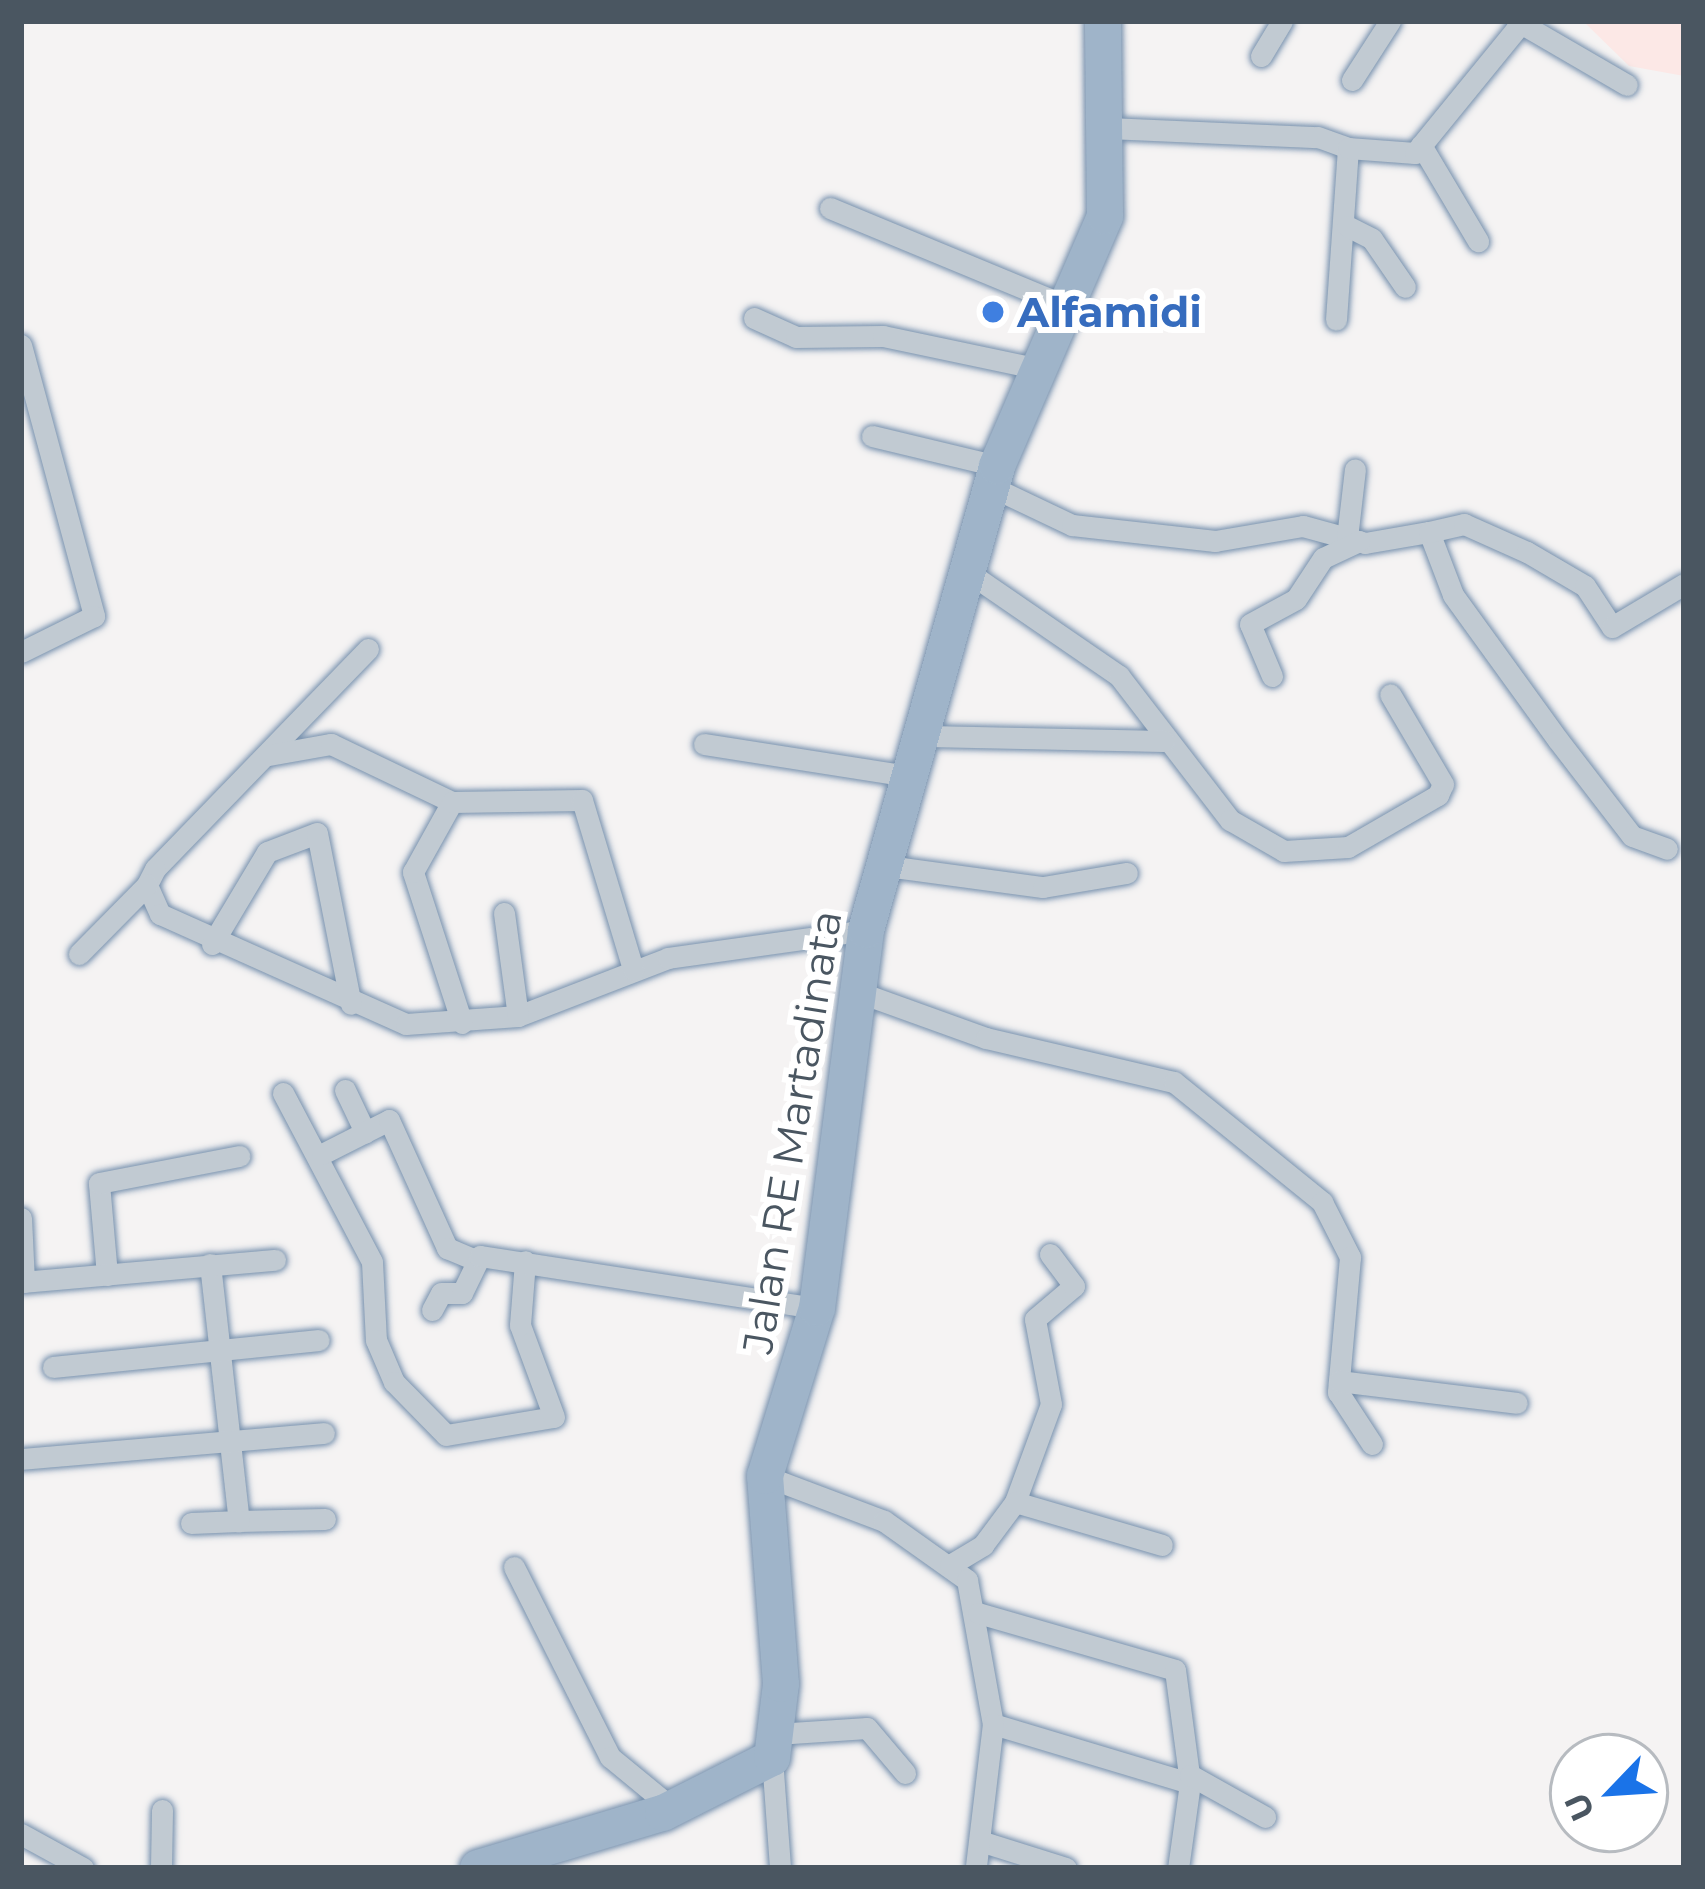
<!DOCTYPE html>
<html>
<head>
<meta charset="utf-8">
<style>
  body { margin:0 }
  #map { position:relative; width:1705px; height:1889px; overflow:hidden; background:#f5f3f3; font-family:Montserrat,sans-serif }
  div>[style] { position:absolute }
  .medical>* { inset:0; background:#fce8e6 }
  .roads { filter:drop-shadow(0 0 3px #7690ad) drop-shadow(0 0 3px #7690ad) }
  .minor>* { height:21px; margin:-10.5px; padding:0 10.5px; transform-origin:10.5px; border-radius:10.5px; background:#c1cad2 }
  .trunk>* { height:36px; margin:-18px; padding:0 18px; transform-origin:18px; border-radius:18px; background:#9fb4c9 }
  .dots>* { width:33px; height:33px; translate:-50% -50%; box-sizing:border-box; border:6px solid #fff; border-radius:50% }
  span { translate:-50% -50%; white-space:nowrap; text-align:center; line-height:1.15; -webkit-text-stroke:12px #fff; paint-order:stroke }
  .shop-label { font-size:42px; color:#366cbe; font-weight:700 }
  .left { translate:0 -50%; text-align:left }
  .street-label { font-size:42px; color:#4a5661 }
  .frame { position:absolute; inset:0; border:24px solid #4a5661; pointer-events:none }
  .north { position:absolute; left:1549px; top:1733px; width:120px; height:120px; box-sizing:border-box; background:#fff; border:3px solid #b7bbc0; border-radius:50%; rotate:245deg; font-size:33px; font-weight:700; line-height:48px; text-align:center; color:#4a5661 }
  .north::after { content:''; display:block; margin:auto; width:42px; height:54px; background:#1a73e8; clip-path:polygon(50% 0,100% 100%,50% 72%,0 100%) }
</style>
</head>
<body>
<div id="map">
  <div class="medical">
    <div style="clip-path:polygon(1583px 21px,1684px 21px,1684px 76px,1629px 66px)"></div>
  </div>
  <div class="roads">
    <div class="minor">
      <div style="left:1517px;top:21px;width:127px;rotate:30.2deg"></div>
      <div style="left:1261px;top:56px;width:41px;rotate:-59deg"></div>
      <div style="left:1352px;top:80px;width:70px;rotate:-57.2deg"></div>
      <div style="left:1108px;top:128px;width:210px;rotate:2.5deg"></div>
      <div style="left:1318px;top:137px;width:32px;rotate:20deg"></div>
      <div style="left:1348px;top:148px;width:172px;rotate:94deg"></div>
      <div style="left:1421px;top:145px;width:112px;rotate:59.3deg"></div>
      <div style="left:1348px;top:148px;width:67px;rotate:4.3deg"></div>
      <div style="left:1415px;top:153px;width:168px;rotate:-50.8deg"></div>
      <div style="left:830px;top:208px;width:259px;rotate:22.5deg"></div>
      <div style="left:1347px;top:226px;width:28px;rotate:27deg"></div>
      <div style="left:1372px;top:239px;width:58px;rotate:55.5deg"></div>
      <div style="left:754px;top:318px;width:46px;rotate:24.3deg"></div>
      <div style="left:796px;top:337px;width:87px;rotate:-0.7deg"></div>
      <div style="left:883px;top:336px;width:159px;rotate:11.9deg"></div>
      <div style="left:21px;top:345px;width:281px;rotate:74.9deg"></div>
      <div style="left:94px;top:616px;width:81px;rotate:153.7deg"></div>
      <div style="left:872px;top:436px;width:129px;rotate:13.5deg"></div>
      <div style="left:992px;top:487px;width:89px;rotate:25.4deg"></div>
      <div style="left:1072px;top:525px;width:144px;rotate:6.4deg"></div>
      <div style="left:1215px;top:541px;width:89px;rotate:-9.7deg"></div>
      <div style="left:1303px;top:526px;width:64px;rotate:15.3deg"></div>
      <div style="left:1365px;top:543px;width:65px;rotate:-9.8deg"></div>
      <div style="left:1429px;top:532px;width:67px;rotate:69.1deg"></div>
      <div style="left:1453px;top:595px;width:179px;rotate:54.1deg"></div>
      <div style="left:1558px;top:740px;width:121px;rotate:52.4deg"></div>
      <div style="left:1632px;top:836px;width:37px;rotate:20deg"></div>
      <div style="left:1429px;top:532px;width:36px;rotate:-13deg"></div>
      <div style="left:1464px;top:524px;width:69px;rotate:24deg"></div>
      <div style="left:1527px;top:552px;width:67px;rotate:30.4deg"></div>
      <div style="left:1585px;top:586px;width:49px;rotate:56.6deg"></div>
      <div style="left:1612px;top:627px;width:84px;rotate:-30.8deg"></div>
      <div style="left:1347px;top:538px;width:69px;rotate:-83.4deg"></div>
      <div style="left:965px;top:570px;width:187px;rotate:34.5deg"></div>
      <div style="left:1119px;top:676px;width:182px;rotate:52.4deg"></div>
      <div style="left:1230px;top:820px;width:62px;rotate:29.9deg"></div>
      <div style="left:1284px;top:851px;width:64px;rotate:-3.6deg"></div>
      <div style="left:1348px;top:847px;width:104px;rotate:-30deg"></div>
      <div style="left:1438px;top:795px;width:12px;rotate:-66deg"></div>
      <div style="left:1443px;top:784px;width:104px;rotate:-120.5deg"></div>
      <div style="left:368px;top:649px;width:306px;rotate:134.1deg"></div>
      <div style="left:155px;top:869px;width:18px;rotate:117deg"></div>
      <div style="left:147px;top:885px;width:32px;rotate:66deg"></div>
      <div style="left:160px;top:914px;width:269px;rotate:24.1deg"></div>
      <div style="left:406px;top:1024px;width:112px;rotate:-4.1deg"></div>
      <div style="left:518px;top:1016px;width:161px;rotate:-21.1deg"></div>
      <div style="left:668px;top:958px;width:200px;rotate:-8deg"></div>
      <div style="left:1272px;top:676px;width:56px;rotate:-112.9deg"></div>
      <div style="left:1250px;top:624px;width:52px;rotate:-28.5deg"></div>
      <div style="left:1296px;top:599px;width:49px;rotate:-56.6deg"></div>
      <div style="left:1323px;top:558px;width:40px;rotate:-25deg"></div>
      <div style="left:926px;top:736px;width:238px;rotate:1.2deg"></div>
      <div style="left:704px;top:744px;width:213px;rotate:8.9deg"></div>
      <div style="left:269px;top:755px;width:63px;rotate:-10.1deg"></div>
      <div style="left:331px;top:744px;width:134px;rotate:25.6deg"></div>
      <div style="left:887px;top:866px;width:157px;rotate:7.7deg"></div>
      <div style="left:1043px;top:887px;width:85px;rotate:-9.5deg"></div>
      <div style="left:504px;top:913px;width:104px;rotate:82.3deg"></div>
      <div style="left:212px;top:944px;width:107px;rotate:-59.1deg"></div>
      <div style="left:267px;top:852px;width:53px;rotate:-20.8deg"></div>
      <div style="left:317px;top:833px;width:174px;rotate:78.8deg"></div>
      <div style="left:79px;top:954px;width:97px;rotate:-45.4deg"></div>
      <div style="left:858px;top:992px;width:136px;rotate:19.8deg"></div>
      <div style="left:986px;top:1038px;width:193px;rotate:13.2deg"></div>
      <div style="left:1174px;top:1082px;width:191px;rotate:39deg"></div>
      <div style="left:1322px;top:1202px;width:62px;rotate:63deg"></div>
      <div style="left:1350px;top:1257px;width:136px;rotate:95.1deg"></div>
      <div style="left:1338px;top:1392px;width:62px;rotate:56.8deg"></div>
      <div style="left:462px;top:1023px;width:159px;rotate:-108deg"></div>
      <div style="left:413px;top:872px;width:80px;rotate:-60.9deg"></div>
      <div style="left:452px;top:802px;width:130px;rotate:-0.9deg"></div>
      <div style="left:582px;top:800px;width:177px;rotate:73.2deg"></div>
      <div style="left:345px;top:1090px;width:47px;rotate:64.5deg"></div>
      <div style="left:283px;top:1093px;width:191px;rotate:62.2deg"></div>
      <div style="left:372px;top:1262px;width:78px;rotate:87.1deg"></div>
      <div style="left:376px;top:1340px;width:46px;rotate:66.8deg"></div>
      <div style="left:394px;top:1382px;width:74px;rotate:45.5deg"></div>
      <div style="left:446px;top:1435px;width:109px;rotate:-9.5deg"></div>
      <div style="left:554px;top:1417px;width:98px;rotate:-110.3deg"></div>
      <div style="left:520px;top:1325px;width:64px;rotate:-85.5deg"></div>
      <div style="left:322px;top:1154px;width:75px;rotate:-26.9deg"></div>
      <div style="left:389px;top:1120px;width:141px;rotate:65.6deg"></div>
      <div style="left:447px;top:1248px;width:28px;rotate:23deg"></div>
      <div style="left:21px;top:1218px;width:64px;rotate:87.3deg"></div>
      <div style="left:210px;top:1264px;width:259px;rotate:83.6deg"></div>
      <div style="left:239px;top:1521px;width:86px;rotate:-1.3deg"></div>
      <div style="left:107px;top:1275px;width:92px;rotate:-95deg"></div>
      <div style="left:99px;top:1183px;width:143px;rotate:-10.9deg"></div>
      <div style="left:21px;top:1282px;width:255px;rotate:-5deg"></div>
      <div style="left:432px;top:1310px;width:19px;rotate:-62deg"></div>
      <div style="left:441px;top:1293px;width:21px"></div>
      <div style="left:462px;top:1293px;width:41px;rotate:-64.1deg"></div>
      <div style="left:480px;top:1256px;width:341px;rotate:8.8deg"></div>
      <div style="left:53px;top:1367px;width:267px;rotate:-5.8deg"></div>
      <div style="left:1339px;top:1381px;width:179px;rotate:7deg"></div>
      <div style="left:21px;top:1459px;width:304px;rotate:-4.9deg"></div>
      <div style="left:765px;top:1476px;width:127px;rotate:20.7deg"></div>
      <div style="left:884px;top:1521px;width:102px;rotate:35.4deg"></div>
      <div style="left:967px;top:1580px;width:146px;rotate:79.8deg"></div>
      <div style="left:993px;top:1724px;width:206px;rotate:16.7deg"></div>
      <div style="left:1015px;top:1502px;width:104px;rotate:-69.8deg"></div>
      <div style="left:1051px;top:1404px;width:86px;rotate:-100.7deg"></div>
      <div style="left:1035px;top:1319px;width:51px;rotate:-40.2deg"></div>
      <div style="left:1074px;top:1286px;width:40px;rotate:-127deg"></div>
      <div style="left:191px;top:1523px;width:48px;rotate:-2.4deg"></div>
      <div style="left:950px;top:1565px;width:39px;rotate:-31deg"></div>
      <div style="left:983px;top:1545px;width:54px;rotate:-53.3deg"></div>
      <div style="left:1015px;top:1502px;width:153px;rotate:16.3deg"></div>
      <div style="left:514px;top:1567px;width:213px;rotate:63.2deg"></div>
      <div style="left:610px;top:1757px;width:80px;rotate:39.4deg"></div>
      <div style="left:978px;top:1613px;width:205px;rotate:16.1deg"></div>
      <div style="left:1175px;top:1670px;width:114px;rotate:82.4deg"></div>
      <div style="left:1190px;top:1783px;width:86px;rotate:98deg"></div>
      <div style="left:776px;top:1734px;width:91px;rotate:-3.8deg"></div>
      <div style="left:867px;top:1728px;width:59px;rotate:49.8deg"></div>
      <div style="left:772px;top:1758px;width:110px;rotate:85.8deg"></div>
      <div style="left:1190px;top:1775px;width:86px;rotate:29.2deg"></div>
      <div style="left:21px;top:1834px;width:71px;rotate:28.7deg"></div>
      <div style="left:980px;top:1841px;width:90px;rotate:17.4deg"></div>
      <div style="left:976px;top:1866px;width:143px;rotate:-83.2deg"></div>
      <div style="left:161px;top:1868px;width:58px;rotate:-89deg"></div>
    </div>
    <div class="trunk">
      <div style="left:478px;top:1868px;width:193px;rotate:-16.6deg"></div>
      <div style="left:663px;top:1813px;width:122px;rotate:-26.8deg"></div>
      <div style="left:772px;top:1758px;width:75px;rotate:-83.1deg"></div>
      <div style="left:781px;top:1684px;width:209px;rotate:-94.4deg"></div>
      <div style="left:765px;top:1476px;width:176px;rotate:-72.8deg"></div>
      <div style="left:817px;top:1308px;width:381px;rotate:-82.6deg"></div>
      <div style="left:866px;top:930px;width:482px;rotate:-74.2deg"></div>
      <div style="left:997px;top:466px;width:272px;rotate:-66.6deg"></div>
      <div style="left:1105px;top:216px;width:195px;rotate:-90.6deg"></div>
    </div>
  </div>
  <div class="dots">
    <div style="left:993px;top:312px;background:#3f7fe0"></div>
  </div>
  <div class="shop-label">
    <span class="left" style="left:1017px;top:312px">Alfamidi</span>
  </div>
  <div class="street-label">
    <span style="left:792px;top:1132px;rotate:-81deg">Jalan RE Martadinata</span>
  </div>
  <div class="frame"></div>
  <div class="north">U</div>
</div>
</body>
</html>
